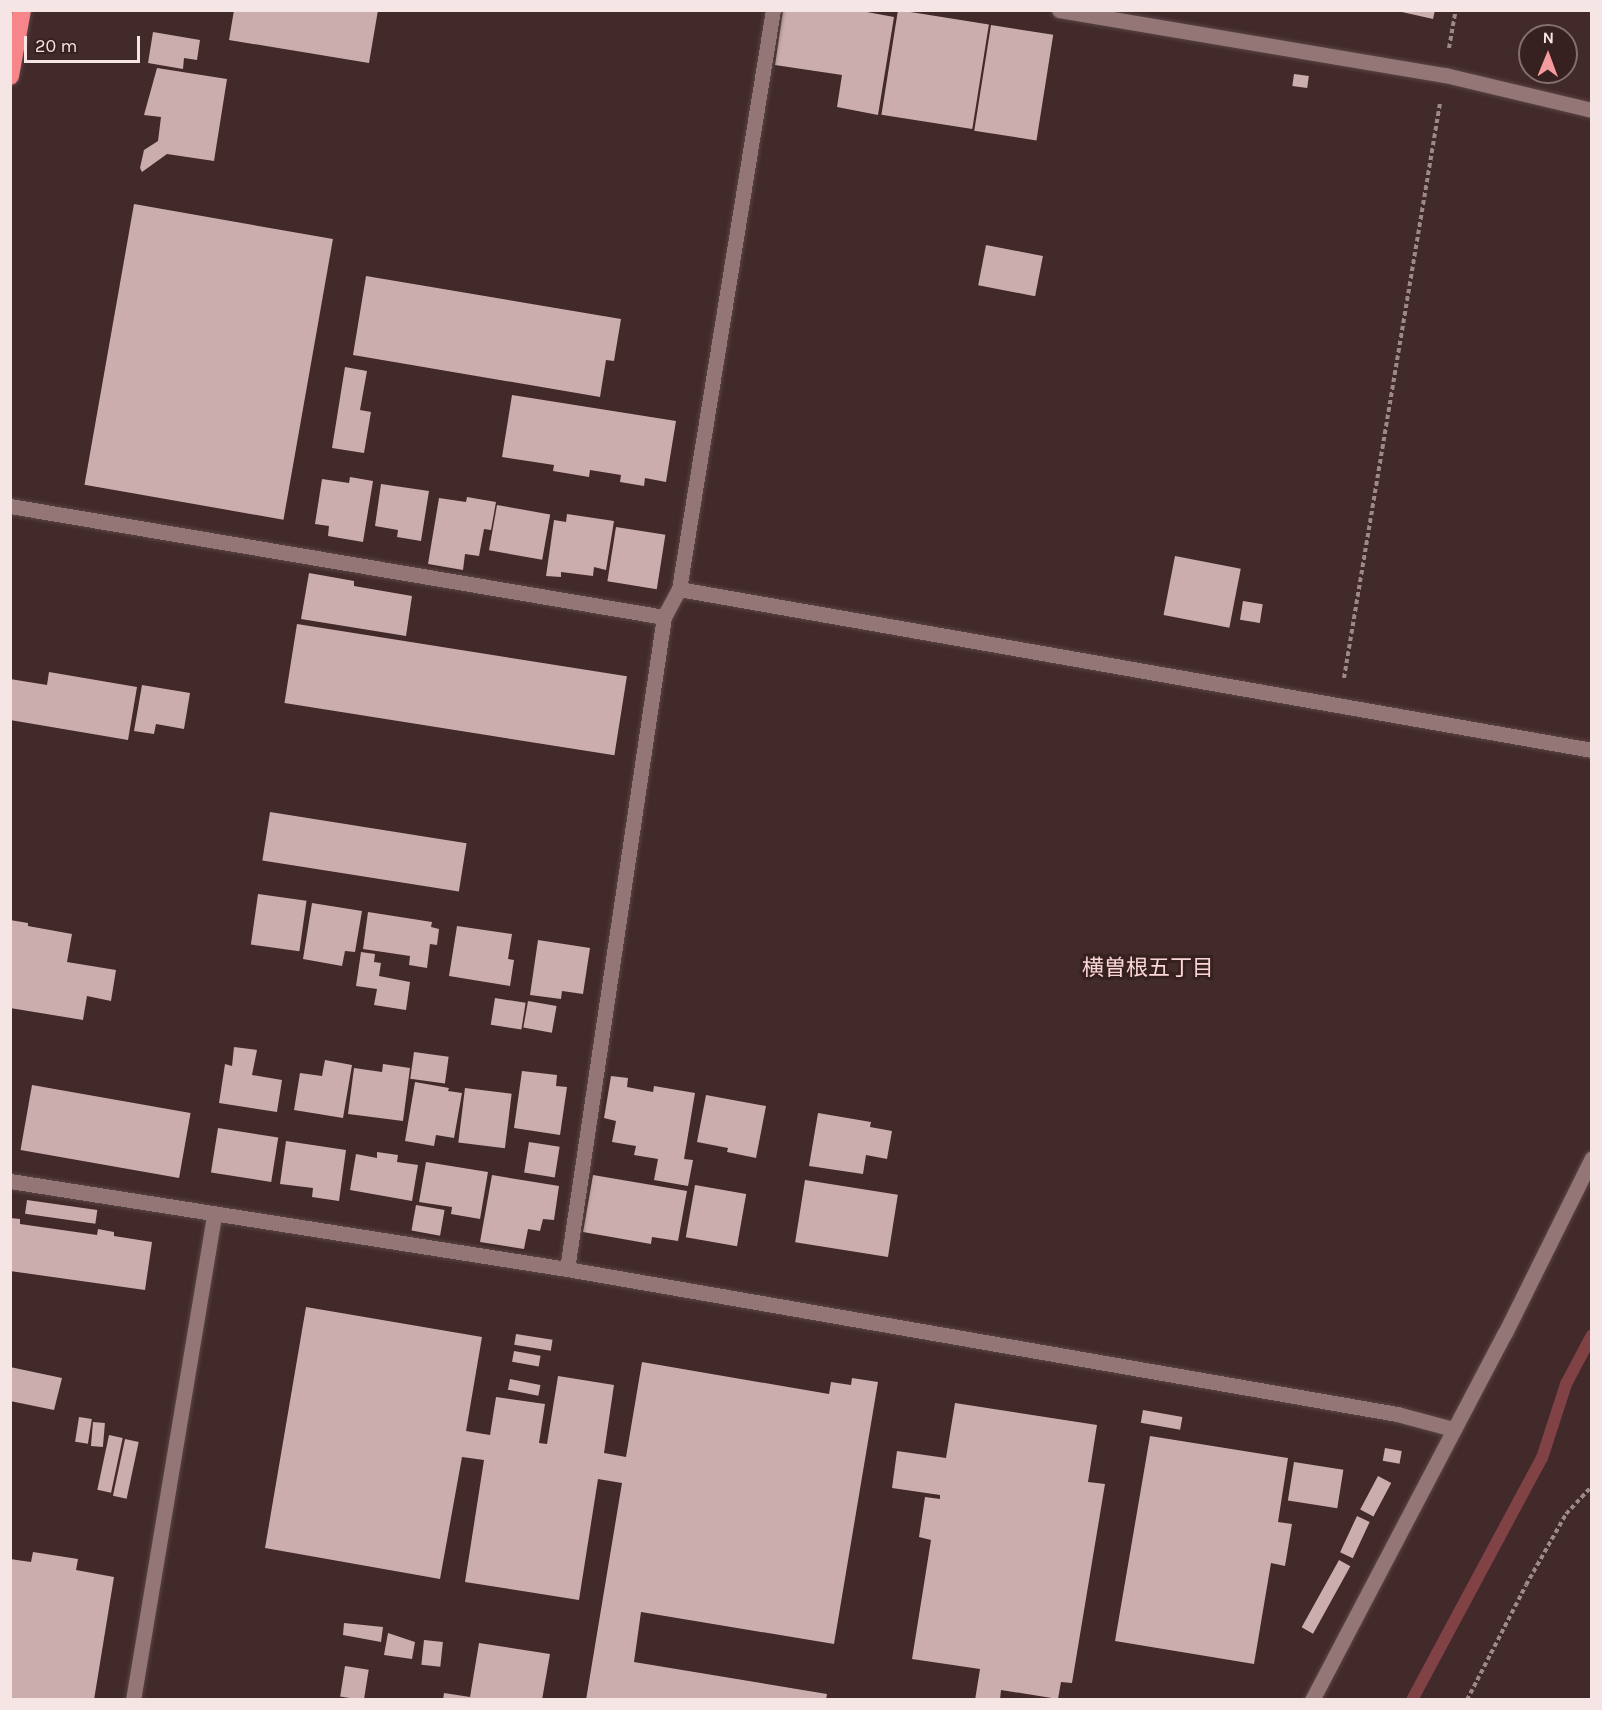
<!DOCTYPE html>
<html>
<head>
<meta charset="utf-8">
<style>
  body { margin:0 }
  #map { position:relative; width:1602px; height:1710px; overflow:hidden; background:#42292a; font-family:Karla,"Noto Sans JP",sans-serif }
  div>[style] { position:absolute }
  .stream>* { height:12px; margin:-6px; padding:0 6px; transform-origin:6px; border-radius:6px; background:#814245 }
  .building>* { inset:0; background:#ccadad; transform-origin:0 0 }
  .path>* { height:4px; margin-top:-2px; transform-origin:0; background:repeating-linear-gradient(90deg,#9e8989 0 4.5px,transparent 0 7.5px) }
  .roads { filter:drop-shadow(0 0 2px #594545) drop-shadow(0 0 2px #594545) }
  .street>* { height:15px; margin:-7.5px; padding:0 7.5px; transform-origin:7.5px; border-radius:7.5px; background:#947676 }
  .secondary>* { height:15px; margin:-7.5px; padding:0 7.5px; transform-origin:7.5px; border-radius:7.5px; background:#947676 }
  .highway>* { height:18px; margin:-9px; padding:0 9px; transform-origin:9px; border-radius:9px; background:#f7868a }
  span { translate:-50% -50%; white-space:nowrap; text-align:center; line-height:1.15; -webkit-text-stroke:6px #372020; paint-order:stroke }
  .neighbourhood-label { font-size:22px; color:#fad7d6 }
  .frame { position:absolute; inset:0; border:12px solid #f6e5e5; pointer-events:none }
  .north { position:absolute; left:1518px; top:24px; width:60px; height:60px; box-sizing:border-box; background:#372020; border:2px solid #836f6f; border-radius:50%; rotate:1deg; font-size:16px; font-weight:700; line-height:24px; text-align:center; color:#f6e5e5 }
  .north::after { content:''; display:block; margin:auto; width:21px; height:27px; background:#f59b9d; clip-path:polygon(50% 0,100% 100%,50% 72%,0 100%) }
  .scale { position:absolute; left:24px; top:36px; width:116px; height:27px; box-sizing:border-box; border:3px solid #f6e5e5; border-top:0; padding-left:8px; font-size:18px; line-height:21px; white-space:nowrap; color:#f6e5e5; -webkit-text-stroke:4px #372020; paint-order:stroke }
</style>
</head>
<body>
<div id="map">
  <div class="stream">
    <div style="left:1412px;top:1700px;width:275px;rotate:-61.8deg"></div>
    <div style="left:1542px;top:1458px;width:78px;rotate:-72deg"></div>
    <div style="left:1566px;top:1384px;width:55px;rotate:-62deg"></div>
  </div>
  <div class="building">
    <div style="clip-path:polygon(234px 10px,378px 10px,369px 63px,229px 40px)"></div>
    <div style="clip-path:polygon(783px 10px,856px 10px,894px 17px,878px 115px,837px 107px,842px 75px,775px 65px)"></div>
    <div style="left:898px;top:10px;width:92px;height:106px;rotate:9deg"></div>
    <div style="clip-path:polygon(1393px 10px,1435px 10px,1433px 19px)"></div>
    <div style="left:991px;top:25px;width:63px;height:107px;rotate:9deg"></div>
    <div style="clip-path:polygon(153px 32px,200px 40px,197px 60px,184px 58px,183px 69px,148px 63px)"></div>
    <div style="clip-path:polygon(157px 68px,227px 79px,214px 161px,167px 154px,142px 172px,140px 168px,144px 150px,158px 141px,161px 117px,144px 115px)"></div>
    <div style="left:1294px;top:74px;width:15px;height:12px;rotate:8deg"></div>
    <div style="left:134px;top:204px;width:202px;height:285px;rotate:10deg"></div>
    <div style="left:986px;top:245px;width:58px;height:41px;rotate:11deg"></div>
    <div style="clip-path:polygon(366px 276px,621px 319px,614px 361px,606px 360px,600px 397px,353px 355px)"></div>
    <div style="clip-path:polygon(345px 367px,367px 371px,360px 410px,371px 412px,364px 453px,332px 448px)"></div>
    <div style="clip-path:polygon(512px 395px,676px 421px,666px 482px,645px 478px,644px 486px,620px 482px,621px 475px,590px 470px,589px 477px,553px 471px,554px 465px,502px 457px)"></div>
    <div style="clip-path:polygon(350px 477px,373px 481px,363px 542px,328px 536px,329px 526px,315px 524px,322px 479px,349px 483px)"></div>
    <div style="clip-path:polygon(381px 484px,429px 491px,421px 541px,397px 537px,398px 530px,375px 526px)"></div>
    <div style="clip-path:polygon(467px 497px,496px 502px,491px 530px,484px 529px,479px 556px,465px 554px,463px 570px,428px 564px,439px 498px,466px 502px)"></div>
    <div style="left:497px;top:505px;width:54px;height:46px;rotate:10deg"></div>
    <div style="clip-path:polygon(567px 514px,614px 521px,606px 570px,594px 567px,593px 576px,561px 572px,561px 577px,546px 576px,554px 520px,566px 522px)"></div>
    <div style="left:616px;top:527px;width:50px;height:55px;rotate:9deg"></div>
    <div style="left:1175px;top:556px;width:67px;height:60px;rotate:11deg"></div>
    <div style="clip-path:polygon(309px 573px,354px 581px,354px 586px,412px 596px,406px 636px,301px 619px)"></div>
    <div style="left:1243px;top:601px;width:20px;height:19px;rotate:9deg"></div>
    <div style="left:297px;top:624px;width:334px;height:80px;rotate:9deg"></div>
    <div style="clip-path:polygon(49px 672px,137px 687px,128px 740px,10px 720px,10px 679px,47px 685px)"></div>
    <div style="clip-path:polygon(142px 685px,190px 693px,184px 729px,156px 724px,154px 734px,134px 731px)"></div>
    <div style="left:270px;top:812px;width:199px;height:49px;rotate:9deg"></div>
    <div style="left:258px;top:894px;width:49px;height:51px;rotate:8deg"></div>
    <div style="clip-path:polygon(312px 903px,362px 911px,355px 952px,345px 951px,342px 966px,303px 959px)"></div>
    <div style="clip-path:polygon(368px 912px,432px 922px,431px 927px,439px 929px,437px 945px,430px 944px,427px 968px,409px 965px,410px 956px,363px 949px)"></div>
    <div style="clip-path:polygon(10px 920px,28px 923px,28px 926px,72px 934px,67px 962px,116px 970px,111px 1001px,87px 996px,83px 1020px,10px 1008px)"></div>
    <div style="clip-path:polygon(457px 926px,512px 934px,508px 959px,514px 960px,510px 986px,449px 976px)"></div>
    <div style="clip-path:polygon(538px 940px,590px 948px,583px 994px,562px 991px,561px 999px,530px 995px)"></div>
    <div style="clip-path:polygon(361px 952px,375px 954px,374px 962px,381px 963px,379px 976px,410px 982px,406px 1010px,374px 1005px,377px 989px,356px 986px)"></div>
    <div style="left:495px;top:998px;width:31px;height:27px;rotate:9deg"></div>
    <div style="left:528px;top:1001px;width:29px;height:27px;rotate:10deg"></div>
    <div style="clip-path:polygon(234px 1047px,257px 1050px,252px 1075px,282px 1080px,277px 1112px,219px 1103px,225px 1064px,232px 1066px)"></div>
    <div style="left:414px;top:1052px;width:35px;height:27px;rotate:8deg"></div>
    <div style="clip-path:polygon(325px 1060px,352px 1065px,343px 1118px,294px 1110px,300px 1073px,322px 1076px)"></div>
    <div style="clip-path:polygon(383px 1064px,410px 1068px,403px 1121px,348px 1114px,354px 1068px,382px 1072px)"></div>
    <div style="clip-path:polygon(522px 1071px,557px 1075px,556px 1086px,567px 1087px,560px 1135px,514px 1128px)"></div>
    <div style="clip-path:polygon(611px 1076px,628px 1078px,627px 1087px,653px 1092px,654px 1086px,695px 1093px,684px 1159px,693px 1160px,688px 1186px,654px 1180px,658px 1159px,634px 1155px,636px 1146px,612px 1142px,616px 1121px,604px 1118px)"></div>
    <div style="clip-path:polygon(415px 1082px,449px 1088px,448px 1091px,462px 1093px,454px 1138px,436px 1135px,434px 1146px,405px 1141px)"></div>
    <div style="left:32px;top:1085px;width:161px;height:66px;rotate:10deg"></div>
    <div style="left:465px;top:1088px;width:47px;height:55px;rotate:7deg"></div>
    <div style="clip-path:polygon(706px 1095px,766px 1106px,756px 1158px,727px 1152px,728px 1148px,697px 1142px)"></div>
    <div style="clip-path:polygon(818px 1113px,871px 1122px,870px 1127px,892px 1131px,887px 1159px,866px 1155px,863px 1174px,809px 1166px)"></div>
    <div style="left:218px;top:1128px;width:61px;height:45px;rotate:9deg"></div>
    <div style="clip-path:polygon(286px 1141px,346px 1150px,339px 1201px,312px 1197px,313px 1188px,280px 1184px)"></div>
    <div style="left:529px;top:1142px;width:31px;height:31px;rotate:9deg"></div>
    <div style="clip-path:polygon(377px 1152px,398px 1155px,397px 1162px,418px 1165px,412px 1201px,350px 1190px,356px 1154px,377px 1158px)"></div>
    <div style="clip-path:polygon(426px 1162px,488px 1172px,480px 1219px,451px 1214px,452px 1207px,419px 1202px)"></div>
    <div style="clip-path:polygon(492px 1175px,559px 1186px,554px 1220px,543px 1219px,540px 1231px,528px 1229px,524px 1249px,480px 1242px)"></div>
    <div style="clip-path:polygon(593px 1175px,687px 1191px,678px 1241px,652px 1237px,651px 1244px,583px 1232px)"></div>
    <div style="left:805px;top:1180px;width:94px;height:63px;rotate:9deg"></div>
    <div style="left:695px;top:1185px;width:52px;height:53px;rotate:10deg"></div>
    <div style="left:27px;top:1200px;width:71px;height:14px;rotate:8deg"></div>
    <div style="left:416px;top:1205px;width:29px;height:26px;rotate:10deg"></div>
    <div style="clip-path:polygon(10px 1218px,20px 1219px,20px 1224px,97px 1235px,98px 1229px,114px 1232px,114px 1236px,152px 1242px,145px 1290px,10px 1271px)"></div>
    <div style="clip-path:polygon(306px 1307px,482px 1337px,466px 1431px,490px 1435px,496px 1397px,545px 1404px,539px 1443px,547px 1444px,558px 1376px,614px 1385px,604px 1453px,626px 1457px,642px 1362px,829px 1394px,831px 1382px,851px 1385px,852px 1378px,878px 1382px,834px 1644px,641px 1612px,634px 1662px,827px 1694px,826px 1700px,586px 1700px,622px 1483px,598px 1479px,579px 1600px,465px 1582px,484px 1460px,462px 1457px,440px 1579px,265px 1548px)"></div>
    <div style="left:516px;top:1334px;width:37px;height:11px;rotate:9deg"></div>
    <div style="left:514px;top:1351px;width:27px;height:11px;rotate:10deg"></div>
    <div style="clip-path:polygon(10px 1367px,62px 1378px,54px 1410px,10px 1401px)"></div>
    <div style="left:510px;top:1379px;width:31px;height:11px;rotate:11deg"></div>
    <div style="clip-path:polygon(955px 1403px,1097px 1425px,1088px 1482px,1105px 1484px,1072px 1683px,1061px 1682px,1058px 1699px,1001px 1690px,1000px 1700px,975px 1700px,980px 1669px,912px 1659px,931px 1540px,919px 1537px,925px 1497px,940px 1499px,940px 1495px,892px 1488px,897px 1451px,946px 1458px)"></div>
    <div style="left:1143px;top:1410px;width:40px;height:13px;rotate:10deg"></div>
    <div style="left:79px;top:1417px;width:13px;height:25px;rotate:9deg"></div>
    <div style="left:93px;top:1422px;width:12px;height:24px;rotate:5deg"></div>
    <div style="left:109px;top:1435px;width:14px;height:56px;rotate:12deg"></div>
    <div style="clip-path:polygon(1150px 1436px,1288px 1458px,1278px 1522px,1292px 1524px,1285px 1566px,1271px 1563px,1254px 1664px,1115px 1641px)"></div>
    <div style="left:125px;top:1439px;width:14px;height:58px;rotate:12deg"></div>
    <div style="left:1385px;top:1448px;width:17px;height:13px;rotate:10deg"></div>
    <div style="left:1294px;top:1462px;width:50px;height:39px;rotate:9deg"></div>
    <div style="left:1378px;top:1476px;width:15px;height:38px;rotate:28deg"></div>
    <div style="left:1357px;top:1516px;width:14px;height:40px;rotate:25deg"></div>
    <div style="clip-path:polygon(33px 1552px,78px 1559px,76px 1570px,114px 1577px,94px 1700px,10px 1700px,10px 1559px,31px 1562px)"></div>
    <div style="left:1339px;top:1560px;width:13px;height:77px;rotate:29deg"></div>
    <div style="clip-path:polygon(344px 1623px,383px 1627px,381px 1642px,343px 1635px)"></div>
    <div style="clip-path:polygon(388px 1633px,415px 1642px,412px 1659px,384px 1655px)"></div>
    <div style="left:424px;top:1640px;width:19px;height:25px;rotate:6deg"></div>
    <div style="clip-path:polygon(479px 1643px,550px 1654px,542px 1700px,443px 1700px,444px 1693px,470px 1697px)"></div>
    <div style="left:345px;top:1666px;width:24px;height:31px;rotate:9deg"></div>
  </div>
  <div class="path">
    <div style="left:1449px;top:48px;width:39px;rotate:-80deg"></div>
    <div style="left:1344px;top:678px;width:583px;rotate:-80.52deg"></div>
    <div style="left:1467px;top:1700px;width:129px;rotate:-62.8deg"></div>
    <div style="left:1526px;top:1585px;width:81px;rotate:-60.6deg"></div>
    <div style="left:1566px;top:1514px;width:38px;rotate:-47deg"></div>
  </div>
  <div class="roads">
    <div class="street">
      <div style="left:10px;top:506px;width:663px;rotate:9.63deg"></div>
      <div style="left:679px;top:589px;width:927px;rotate:10deg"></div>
      <div style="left:10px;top:1181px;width:564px;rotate:8.98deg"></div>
      <div style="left:567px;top:1269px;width:843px;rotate:9.91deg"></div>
      <div style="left:1397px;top:1414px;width:58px;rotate:15deg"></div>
      <div style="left:567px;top:1269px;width:659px;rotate:-81.54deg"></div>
      <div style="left:664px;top:617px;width:32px;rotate:-62deg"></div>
      <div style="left:679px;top:589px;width:587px;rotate:-80.78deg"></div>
      <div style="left:133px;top:1700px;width:493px;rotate:-80.5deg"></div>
      <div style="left:1312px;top:1700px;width:415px;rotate:-62.3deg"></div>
      <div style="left:1505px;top:1333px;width:195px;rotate:-63.6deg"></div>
    </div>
    <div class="secondary">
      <div style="left:1059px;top:10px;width:391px;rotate:9.6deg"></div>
      <div style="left:1445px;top:75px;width:151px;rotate:13.4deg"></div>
    </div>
    <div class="highway">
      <div style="left:10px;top:76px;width:67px;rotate:-79.7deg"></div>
    </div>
  </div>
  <div class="neighbourhood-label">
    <span style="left:1148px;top:969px">横曽根五丁目</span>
  </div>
  <div class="frame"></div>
  <div class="north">N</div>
  <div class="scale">20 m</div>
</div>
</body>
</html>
